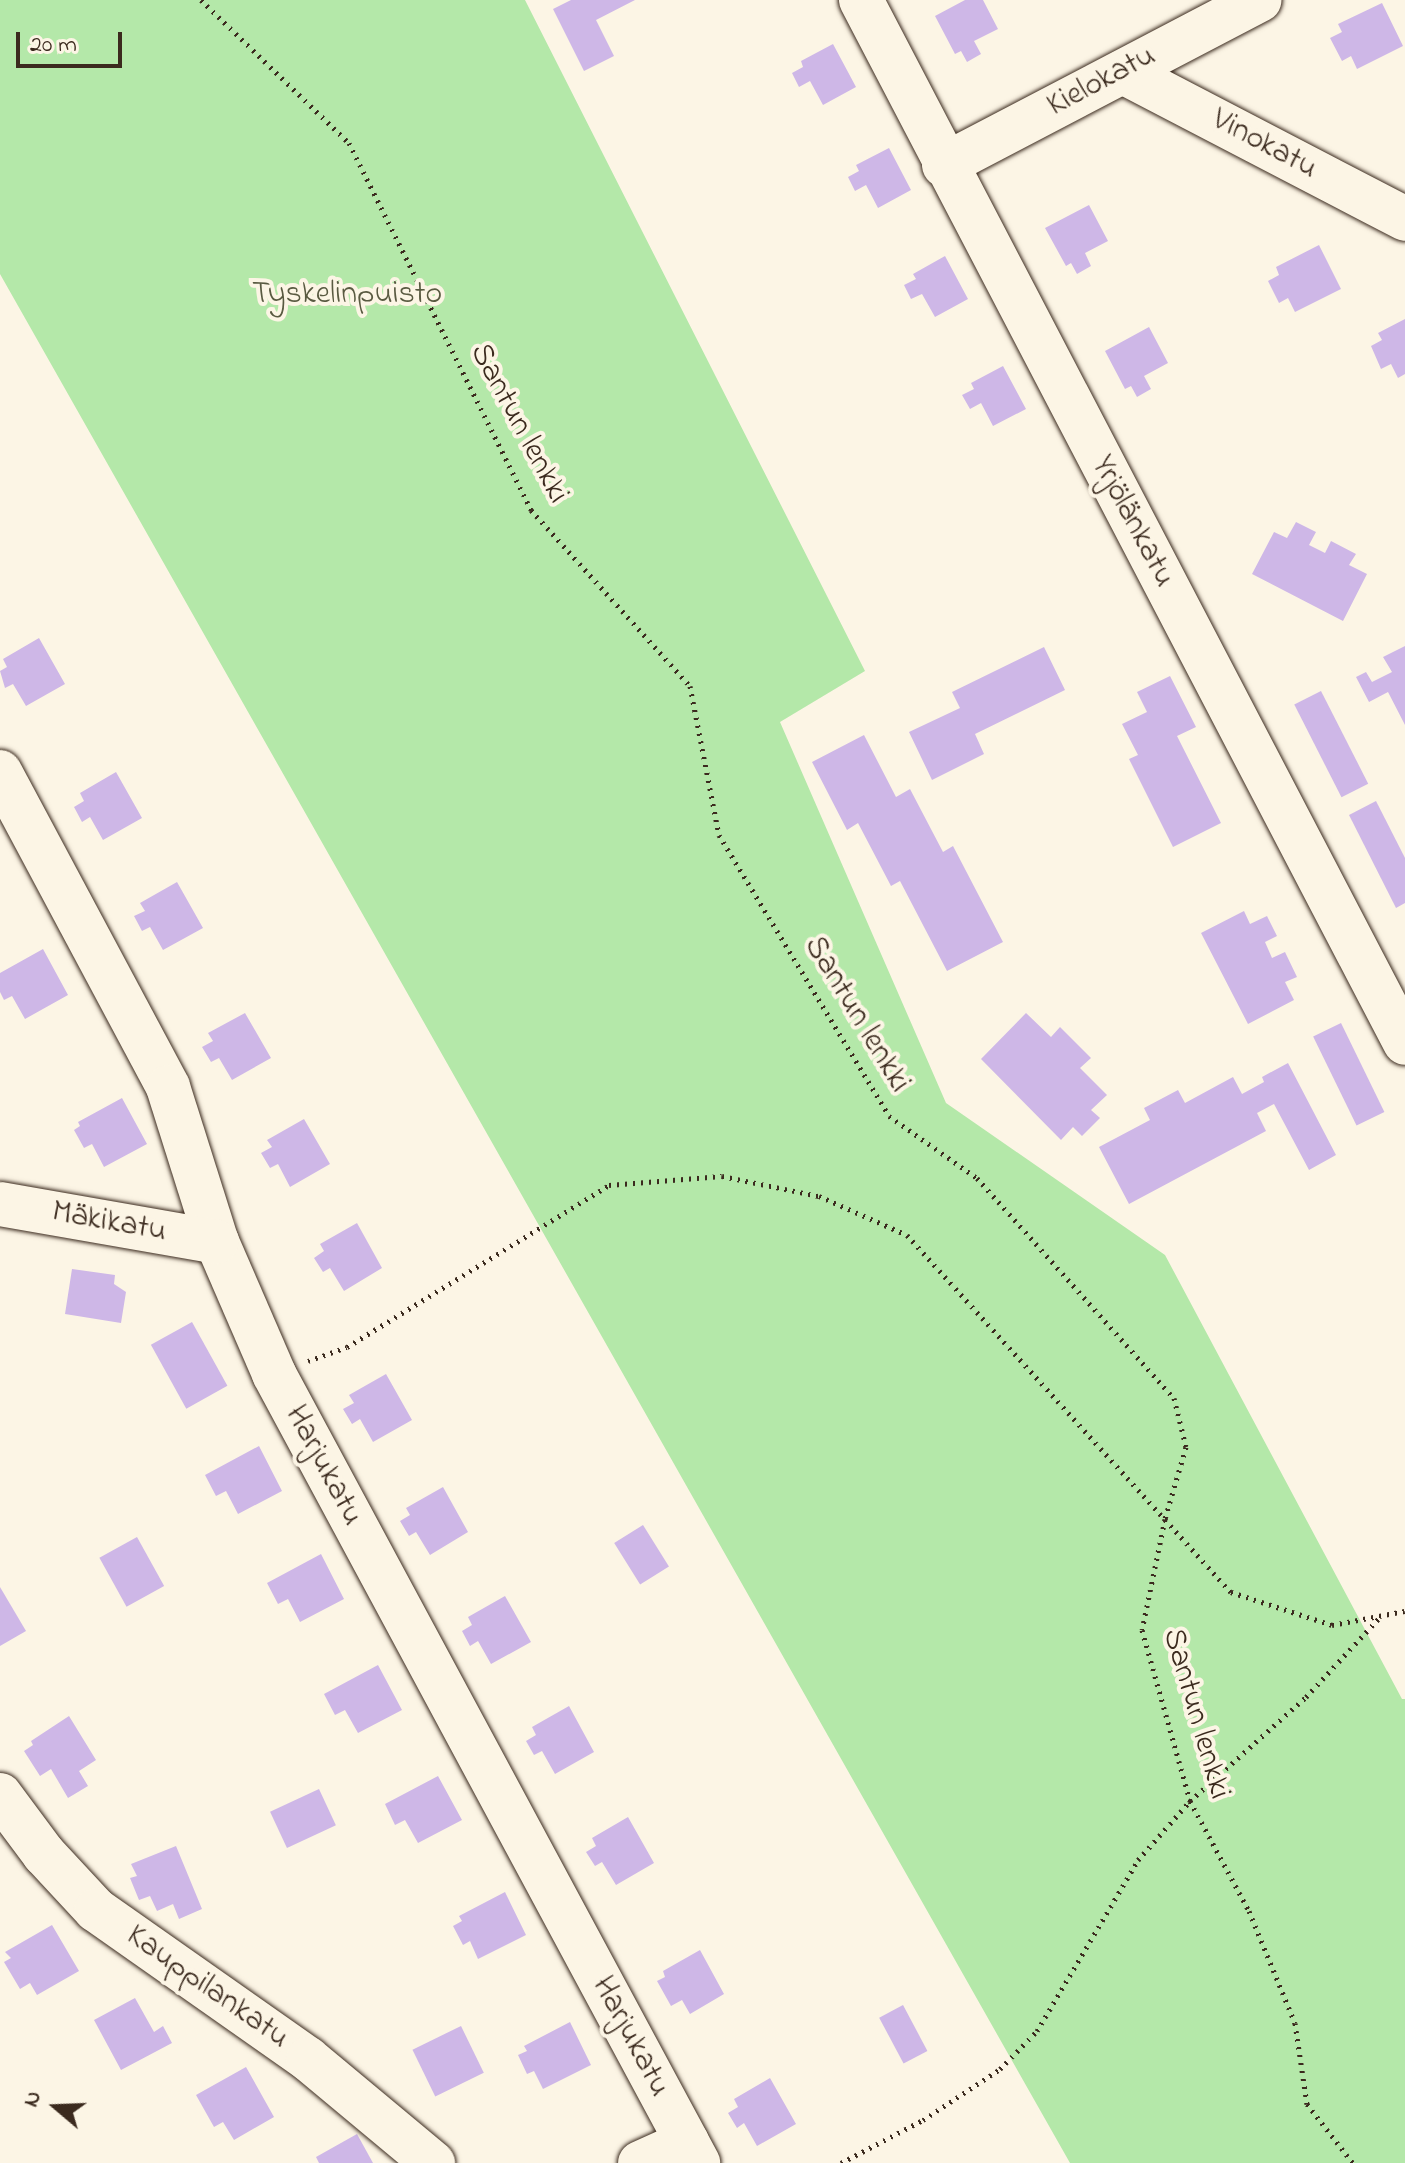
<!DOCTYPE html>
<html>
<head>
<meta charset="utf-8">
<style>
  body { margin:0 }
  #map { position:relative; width:1405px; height:2163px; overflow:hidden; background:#fcf5e5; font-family:"Indie Flower",sans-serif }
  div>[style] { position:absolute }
  .green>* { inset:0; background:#b4e8a9 }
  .building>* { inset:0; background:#ceb7e7; transform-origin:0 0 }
  .path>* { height:5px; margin-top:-2.5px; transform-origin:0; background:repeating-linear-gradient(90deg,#3b2a1e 0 2px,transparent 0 8px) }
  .roads { filter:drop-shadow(0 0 2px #3b2a1e) drop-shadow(0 0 2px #3b2a1e) }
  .minor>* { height:44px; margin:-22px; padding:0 22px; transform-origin:22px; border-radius:22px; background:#fcf5e5 }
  span { translate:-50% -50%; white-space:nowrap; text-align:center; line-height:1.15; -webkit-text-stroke:8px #fcf5e5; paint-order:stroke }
  .street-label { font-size:32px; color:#3b2a1e }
  .park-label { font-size:32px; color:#595a41 }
  .north { position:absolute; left:16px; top:2067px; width:80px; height:80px; -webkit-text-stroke:6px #fcf5e5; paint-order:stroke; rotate:289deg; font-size:22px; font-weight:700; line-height:32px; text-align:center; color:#3b2a1e }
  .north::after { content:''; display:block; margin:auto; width:28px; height:36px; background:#3b2a1e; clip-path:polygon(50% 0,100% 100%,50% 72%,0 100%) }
  .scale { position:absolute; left:16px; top:32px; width:106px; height:36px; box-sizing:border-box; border:4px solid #3b2a1e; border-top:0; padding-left:10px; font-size:24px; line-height:28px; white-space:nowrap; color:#3b2a1e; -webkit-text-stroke:6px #fcf5e5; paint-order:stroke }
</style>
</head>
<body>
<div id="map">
  <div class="green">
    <div style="clip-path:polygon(0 0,525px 0,865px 671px,780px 722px,946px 1103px,1165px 1255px,1402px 1699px,1405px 1699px,1405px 2163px,1070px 2163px,0 274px)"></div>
  </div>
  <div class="building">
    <div style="clip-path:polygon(571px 0,635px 0,596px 20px,614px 56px,584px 71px,553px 9px)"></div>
    <div style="clip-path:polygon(965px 0,983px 0,998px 29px,974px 41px,981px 54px,967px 62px,961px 51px,955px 54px,935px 16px)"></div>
    <div style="clip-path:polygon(1382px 3px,1403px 46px,1357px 69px,1351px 56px,1342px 61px,1330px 38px,1342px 32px,1338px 24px)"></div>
    <div style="clip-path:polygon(833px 44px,856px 87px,823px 105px,810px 81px,799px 87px,792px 73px,803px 67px,801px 61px)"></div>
    <div style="clip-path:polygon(889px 148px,911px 190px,878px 208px,866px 185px,855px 191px,848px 177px,859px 171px,856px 165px)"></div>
    <div style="clip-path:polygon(1089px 205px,1108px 241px,1085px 253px,1091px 266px,1077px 274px,1071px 263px,1066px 266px,1045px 228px)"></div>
    <div style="clip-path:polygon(1319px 245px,1341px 289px,1295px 312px,1288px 298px,1279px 303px,1268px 281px,1279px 275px,1276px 267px)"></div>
    <div style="clip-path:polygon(945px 256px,968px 299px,935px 317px,922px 294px,911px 299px,904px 285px,916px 279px,913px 274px)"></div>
    <div style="clip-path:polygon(1405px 319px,1405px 374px,1398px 378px,1391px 364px,1381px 369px,1371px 346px,1382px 340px,1378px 333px)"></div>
    <div style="clip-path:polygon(1149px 327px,1168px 363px,1144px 376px,1151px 389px,1137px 397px,1131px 386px,1125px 389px,1105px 351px)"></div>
    <div style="clip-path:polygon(1003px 366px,1026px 409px,993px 426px,981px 403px,970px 409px,962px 395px,974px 389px,971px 383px)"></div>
    <div style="clip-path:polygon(1296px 522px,1316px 532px,1309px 545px,1325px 553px,1331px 541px,1356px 554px,1349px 565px,1367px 574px,1343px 621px,1252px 574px,1274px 532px,1287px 538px)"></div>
    <div style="clip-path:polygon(39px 638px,65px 684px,26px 706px,13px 684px,5px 688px,0 671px,7px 667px,3px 659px)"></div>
    <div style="clip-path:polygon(1405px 646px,1405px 725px,1388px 692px,1369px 702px,1356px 677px,1366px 672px,1372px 682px,1392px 672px,1383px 657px)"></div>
    <div style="clip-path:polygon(1044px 647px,1065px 690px,975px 734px,984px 754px,932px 780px,909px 732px,960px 708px,952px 692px)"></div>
    <div style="clip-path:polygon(1170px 676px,1196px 727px,1177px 736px,1221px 823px,1173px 847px,1129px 759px,1138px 755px,1122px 724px,1147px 712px,1137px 692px)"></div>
    <div style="left:1321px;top:691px;width:104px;height:30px;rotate:63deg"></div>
    <div style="clip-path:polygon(864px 735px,896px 797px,910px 789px,943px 852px,953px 846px,1003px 942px,947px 971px,900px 881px,891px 886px,858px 823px,847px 830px,812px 762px)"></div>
    <div style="clip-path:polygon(116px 772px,142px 818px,103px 840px,90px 817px,82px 822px,74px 807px,84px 801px,80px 793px)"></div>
    <div style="clip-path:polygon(1376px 801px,1405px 858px,1405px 903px,1396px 908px,1349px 815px)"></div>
    <div style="clip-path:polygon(177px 882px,203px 928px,163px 950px,150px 927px,142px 931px,134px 916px,145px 911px,140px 903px)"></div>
    <div style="clip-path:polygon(1244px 911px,1250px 924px,1267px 916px,1277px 936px,1265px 942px,1272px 958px,1285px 952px,1297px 977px,1285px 982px,1294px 1000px,1248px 1024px,1201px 933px)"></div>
    <div style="clip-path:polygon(43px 949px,68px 995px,25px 1019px,12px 996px,4px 1000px,0 992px,0 973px)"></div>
    <div style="clip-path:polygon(245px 1013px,271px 1058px,232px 1080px,219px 1058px,211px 1062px,202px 1047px,213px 1041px,208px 1033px)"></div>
    <div style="clip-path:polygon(1026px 1013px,1051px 1037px,1060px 1027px,1091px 1058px,1080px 1068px,1107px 1095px,1091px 1110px,1100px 1118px,1082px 1136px,1073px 1127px,1061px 1140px,981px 1059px)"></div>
    <div style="left:1341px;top:1023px;width:99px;height:31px;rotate:64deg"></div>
    <div style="clip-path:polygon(1288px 1063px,1336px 1155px,1309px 1170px,1274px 1104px,1257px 1113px,1266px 1131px,1129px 1204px,1099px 1147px,1150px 1120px,1144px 1108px,1178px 1090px,1185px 1103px,1233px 1077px,1242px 1094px,1264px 1082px,1262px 1077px)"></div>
    <div style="clip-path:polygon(122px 1098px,147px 1144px,104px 1167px,92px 1144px,84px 1148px,74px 1130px,80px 1126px,78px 1122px)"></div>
    <div style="clip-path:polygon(304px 1119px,330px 1164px,290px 1187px,278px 1164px,270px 1168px,261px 1153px,272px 1147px,267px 1140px)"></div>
    <div style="clip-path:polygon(357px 1223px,382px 1268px,344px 1291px,330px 1268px,323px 1272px,314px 1258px,324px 1251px,320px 1244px)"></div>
    <div style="clip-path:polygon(72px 1269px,115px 1275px,114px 1284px,126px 1292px,121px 1323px,65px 1314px)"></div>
    <div style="left:192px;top:1322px;width:73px;height:47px;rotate:61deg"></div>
    <div style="clip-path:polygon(386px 1374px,412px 1420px,373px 1442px,360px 1419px,352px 1424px,343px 1409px,354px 1403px,349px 1395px)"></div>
    <div style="clip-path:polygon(259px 1446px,282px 1491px,238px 1514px,226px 1491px,216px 1496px,205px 1475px)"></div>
    <div style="clip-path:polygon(443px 1487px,468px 1532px,430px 1555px,416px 1532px,409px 1536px,400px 1521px,410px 1515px,406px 1508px)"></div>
    <div style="left:643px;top:1525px;width:49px;height:34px;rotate:58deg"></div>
    <div style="left:137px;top:1537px;width:56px;height:43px;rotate:61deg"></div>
    <div style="clip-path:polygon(321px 1554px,344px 1599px,300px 1622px,288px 1599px,278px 1604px,267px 1583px)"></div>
    <div style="clip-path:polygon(0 1587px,26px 1631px,0 1646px)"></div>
    <div style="clip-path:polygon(505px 1596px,531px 1642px,491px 1664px,478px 1641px,470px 1646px,462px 1631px,472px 1625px,468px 1617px)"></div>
    <div style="clip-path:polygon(378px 1665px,402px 1710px,358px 1733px,345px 1710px,335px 1715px,324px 1694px)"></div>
    <div style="clip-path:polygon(569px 1706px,594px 1752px,555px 1774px,542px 1751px,534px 1755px,526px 1741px,536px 1735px,532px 1727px)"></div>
    <div style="clip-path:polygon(69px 1716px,96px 1760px,79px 1771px,88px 1786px,68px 1798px,51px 1769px,40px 1776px,24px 1751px,33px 1745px,31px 1741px)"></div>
    <div style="clip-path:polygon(438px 1776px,462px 1820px,418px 1843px,405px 1820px,395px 1825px,385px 1804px)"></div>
    <div style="left:319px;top:1789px;width:40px;height:54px;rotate:65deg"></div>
    <div style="clip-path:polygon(628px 1817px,654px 1863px,616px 1885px,602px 1862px,595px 1866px,586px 1852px,596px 1846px,592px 1838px)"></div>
    <div style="clip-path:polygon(176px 1846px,202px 1909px,179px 1919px,173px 1904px,157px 1911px,150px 1896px,139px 1900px,130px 1878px,137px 1876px,131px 1864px)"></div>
    <div style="clip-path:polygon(505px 1892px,526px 1935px,478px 1959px,470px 1941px,463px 1945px,453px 1926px,462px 1921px,459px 1916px)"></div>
    <div style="clip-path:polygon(52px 1925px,79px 1971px,37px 1995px,30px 1983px,20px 1989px,4px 1962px,11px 1958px,5px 1952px)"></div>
    <div style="clip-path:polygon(700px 1950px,724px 1994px,690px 2014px,682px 2000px,671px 2006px,657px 1981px,665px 1977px,663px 1971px)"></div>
    <div style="clip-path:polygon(135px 1998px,154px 2032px,163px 2026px,172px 2043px,121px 2070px,94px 2020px)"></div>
    <div style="left:903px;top:2005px;width:52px;height:27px;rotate:62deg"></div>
    <div style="clip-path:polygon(570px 2022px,591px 2065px,543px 2089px,534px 2071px,527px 2074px,518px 2055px,527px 2051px,524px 2046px)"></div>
    <div style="left:461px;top:2026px;width:52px;height:54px;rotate:64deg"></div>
    <div style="clip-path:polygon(246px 2067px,274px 2117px,234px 2140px,223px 2122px,214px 2127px,196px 2095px)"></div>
    <div style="clip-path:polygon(770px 2078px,796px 2124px,757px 2146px,744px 2123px,737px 2128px,728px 2113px,738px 2107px,734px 2099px)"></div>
    <div style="clip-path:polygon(357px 2134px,373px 2163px,319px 2163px,316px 2157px)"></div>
  </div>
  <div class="path">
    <div style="left:201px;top:0;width:206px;rotate:44deg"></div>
    <div style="left:349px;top:143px;width:410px;rotate:63.6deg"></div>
    <div style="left:531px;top:510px;width:237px;rotate:47.9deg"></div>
    <div style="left:690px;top:686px;width:152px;rotate:79deg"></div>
    <div style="left:719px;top:835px;width:328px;rotate:58.8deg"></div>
    <div style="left:889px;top:1116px;width:108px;rotate:35.2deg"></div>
    <div style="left:977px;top:1178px;width:295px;rotate:48.2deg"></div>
    <div style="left:1174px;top:1398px;width:50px;rotate:76.2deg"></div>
    <div style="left:1186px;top:1447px;width:75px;rotate:106.3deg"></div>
    <div style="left:1165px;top:1519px;width:113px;rotate:101.7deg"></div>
    <div style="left:1142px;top:1630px;width:178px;rotate:74.3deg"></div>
    <div style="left:1190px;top:1801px;width:125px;rotate:61.8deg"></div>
    <div style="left:1249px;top:1911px;width:121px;rotate:67.7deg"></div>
    <div style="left:1295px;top:2023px;width:82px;rotate:81.6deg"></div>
    <div style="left:1307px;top:2104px;width:75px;rotate:52.1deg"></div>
    <div style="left:308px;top:1361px;width:41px;rotate:-19.7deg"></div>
    <div style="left:347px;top:1347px;width:308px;rotate:-31.7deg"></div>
    <div style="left:609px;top:1185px;width:113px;rotate:-4.6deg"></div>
    <div style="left:722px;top:1176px;width:99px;rotate:11.7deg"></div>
    <div style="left:819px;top:1196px;width:96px;rotate:23.9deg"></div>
    <div style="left:907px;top:1235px;width:482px;rotate:47.8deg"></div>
    <div style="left:1231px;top:1592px;width:106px;rotate:18.1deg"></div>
    <div style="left:1332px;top:1625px;width:74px;rotate:-10.9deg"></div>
    <div style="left:841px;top:2163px;width:93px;rotate:-27.7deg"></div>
    <div style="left:923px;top:2120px;width:92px;rotate:-33.5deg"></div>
    <div style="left:1000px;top:2069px;width:53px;rotate:-45.8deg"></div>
    <div style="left:1037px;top:2031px;width:199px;rotate:-59.4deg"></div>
    <div style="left:1138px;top:1860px;width:79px;rotate:-48.6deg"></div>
    <div style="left:1190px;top:1801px;width:156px;rotate:-41.9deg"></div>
    <div style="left:1306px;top:1697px;width:109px;rotate:-47.2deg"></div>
  </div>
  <div class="roads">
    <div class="minor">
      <div style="left:861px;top:0;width:1176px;rotate:62.45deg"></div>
      <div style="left:1123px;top:72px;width:318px;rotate:27.5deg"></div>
      <div style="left:944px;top:165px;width:356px;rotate:-27.6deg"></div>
      <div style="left:0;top:772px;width:357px;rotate:61.9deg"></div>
      <div style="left:168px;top:1087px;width:163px;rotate:72.5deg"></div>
      <div style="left:217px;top:1242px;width:144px;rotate:66.6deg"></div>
      <div style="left:274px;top:1374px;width:872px;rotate:61.73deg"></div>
      <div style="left:0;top:1204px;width:220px;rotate:9.9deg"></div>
      <div style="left:0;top:1795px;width:74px;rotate:53.3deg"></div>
      <div style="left:44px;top:1854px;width:76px;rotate:47.1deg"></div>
      <div style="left:96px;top:1910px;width:259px;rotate:35.1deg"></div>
      <div style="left:308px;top:2059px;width:163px;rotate:39.8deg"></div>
      <div style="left:640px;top:2163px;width:51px;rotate:-24.1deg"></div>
      <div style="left:687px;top:2142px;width:24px;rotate:62deg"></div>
    </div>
  </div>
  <div class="street-label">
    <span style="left:1102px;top:82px;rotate:-28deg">Kielokatu</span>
    <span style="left:1264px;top:145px;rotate:28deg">Vinokatu</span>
    <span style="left:518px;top:424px;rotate:62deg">Santun lenkki</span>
    <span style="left:1132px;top:522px;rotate:62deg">Yrjölänkatu</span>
    <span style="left:856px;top:1015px;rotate:59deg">Santun lenkki</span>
    <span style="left:109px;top:1223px;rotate:10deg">Mäkikatu</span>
    <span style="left:323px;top:1466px;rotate:62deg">Harjukatu</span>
    <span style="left:1195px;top:1714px;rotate:74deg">Santun lenkki</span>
    <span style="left:207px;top:1988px;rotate:35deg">Kauppilankatu</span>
    <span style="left:630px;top:2037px;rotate:62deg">Harjukatu</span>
  </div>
  <div class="park-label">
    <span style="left:347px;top:295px">Tyskelinpuisto</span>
  </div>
  <div class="north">N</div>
  <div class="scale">20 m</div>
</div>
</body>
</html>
